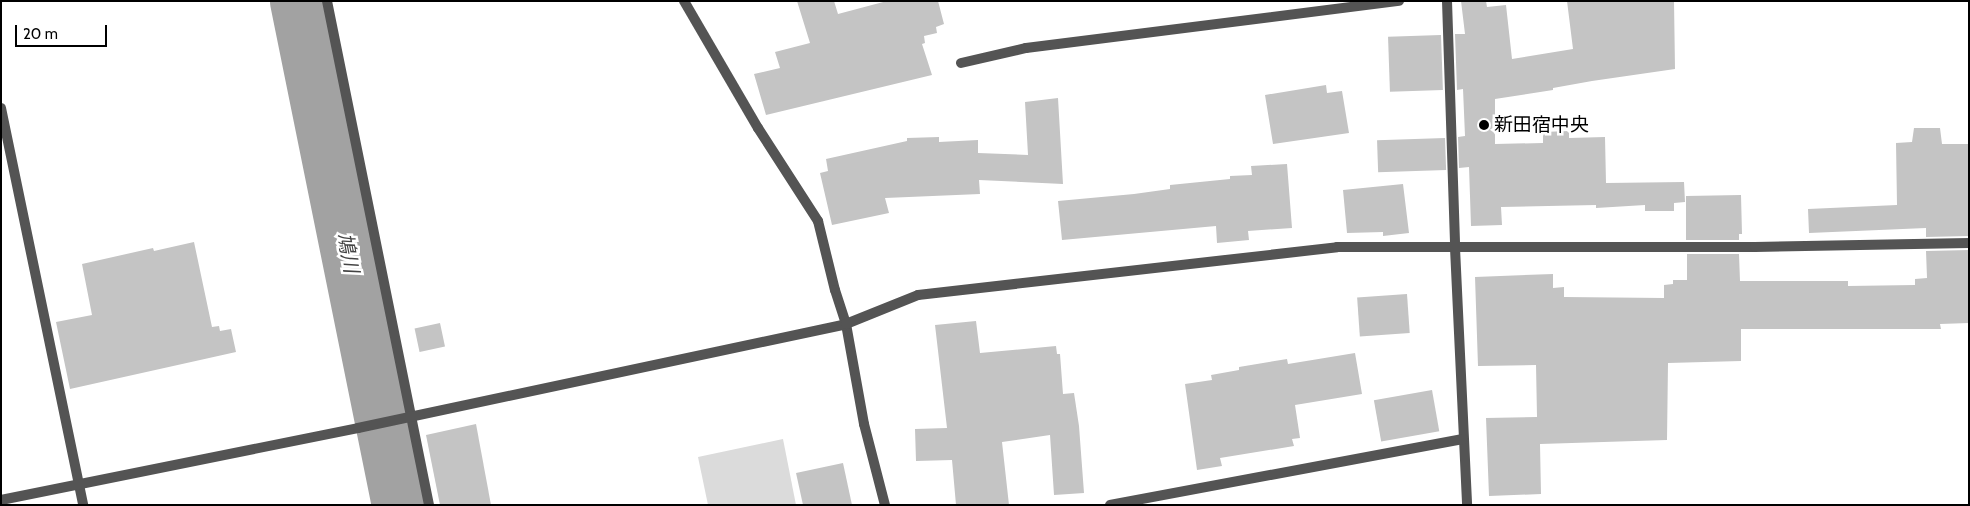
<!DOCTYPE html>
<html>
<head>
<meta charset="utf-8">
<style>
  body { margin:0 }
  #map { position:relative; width:1970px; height:506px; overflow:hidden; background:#fff; font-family:Cabin,"Noto Sans JP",sans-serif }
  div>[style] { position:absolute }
  .green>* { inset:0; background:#dbdbdb }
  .river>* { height:55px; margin:-27.5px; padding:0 27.5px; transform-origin:27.5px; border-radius:27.5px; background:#a2a2a2 }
  .building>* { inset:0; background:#c4c4c4; transform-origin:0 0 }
  .street>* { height:10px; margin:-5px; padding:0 5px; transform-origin:5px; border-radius:5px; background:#545454 }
  .dots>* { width:14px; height:14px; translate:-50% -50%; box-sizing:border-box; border:2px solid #fff; border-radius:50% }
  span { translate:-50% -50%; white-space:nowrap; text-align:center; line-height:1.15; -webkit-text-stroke:5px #fff; paint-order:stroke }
  .poi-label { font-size:19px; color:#000 }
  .left { translate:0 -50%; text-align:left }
  .water-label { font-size:20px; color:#434343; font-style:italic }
  .frame { position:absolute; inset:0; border:2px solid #000; pointer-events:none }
  .scale { position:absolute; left:15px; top:25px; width:92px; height:22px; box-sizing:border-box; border:2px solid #000; border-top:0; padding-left:6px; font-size:15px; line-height:18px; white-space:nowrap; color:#000; -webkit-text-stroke:4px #fff; paint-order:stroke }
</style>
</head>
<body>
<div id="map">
  <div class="green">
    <div style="clip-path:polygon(783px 439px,796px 505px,708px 505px,698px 457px)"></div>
  </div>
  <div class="river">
    <div style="left:297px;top:1px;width:514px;rotate:78.56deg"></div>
  </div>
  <div class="building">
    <div style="clip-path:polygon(797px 1px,834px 1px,838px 14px,887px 1px,938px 1px,944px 24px,936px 27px,937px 33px,924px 36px,925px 43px,922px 44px,932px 75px,766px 115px,754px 74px,780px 68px,775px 52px,810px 43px)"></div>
    <div style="clip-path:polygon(1461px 1px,1486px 1px,1487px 7px,1506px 5px,1512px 59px,1573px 49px,1567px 1px,1674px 1px,1675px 69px,1592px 81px,1553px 88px,1553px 90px,1495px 99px,1495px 144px,1543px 143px,1543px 132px,1569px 131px,1569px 138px,1605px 137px,1606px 183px,1684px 182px,1685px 202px,1674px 203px,1674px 211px,1645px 211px,1645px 205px,1596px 208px,1596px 205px,1501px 207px,1502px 225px,1471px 226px,1469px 167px,1459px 168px,1458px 137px,1465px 136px,1463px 89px,1457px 90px,1455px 34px,1465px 34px)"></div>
    <div style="left:1441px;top:35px;width:55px;height:53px;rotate:88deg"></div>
    <div style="clip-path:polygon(1326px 85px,1327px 93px,1342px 91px,1349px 133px,1273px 144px,1265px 95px)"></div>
    <div style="clip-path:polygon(1058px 98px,1063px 184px,979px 180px,980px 194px,885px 198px,889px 213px,832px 225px,820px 173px,828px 171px,826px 159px,907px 141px,907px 138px,939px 137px,939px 142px,978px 140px,978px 153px,1028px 155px,1025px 102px)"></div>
    <div style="clip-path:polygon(1914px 128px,1940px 128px,1942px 144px,1969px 144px,1969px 236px,1926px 237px,1926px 228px,1809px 233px,1808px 209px,1897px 205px,1896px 143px,1912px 142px)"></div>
    <div style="left:1445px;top:138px;width:32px;height:68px;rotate:88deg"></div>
    <div style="clip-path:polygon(1287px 164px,1292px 228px,1248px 231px,1249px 240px,1217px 243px,1216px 226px,1062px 240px,1058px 201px,1134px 194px,1170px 189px,1170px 185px,1230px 179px,1230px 176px,1252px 175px,1251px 166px)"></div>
    <div style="clip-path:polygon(1403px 184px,1409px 233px,1383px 236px,1383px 232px,1347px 233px,1343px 190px)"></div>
    <div style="clip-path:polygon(1741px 195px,1742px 234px,1739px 234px,1739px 240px,1686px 240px,1686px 196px)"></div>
    <div style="clip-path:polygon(194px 242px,212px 327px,219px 326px,220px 331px,231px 329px,236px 352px,70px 389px,56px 322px,92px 315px,82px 264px,153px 248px,154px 251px)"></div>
    <div style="clip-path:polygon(1969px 250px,1969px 323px,1940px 324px,1941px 329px,1741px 329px,1741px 361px,1668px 363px,1667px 440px,1540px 444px,1541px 494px,1489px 496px,1486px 418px,1537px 417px,1536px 365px,1478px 366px,1475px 277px,1553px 274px,1553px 288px,1564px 287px,1564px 297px,1664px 298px,1664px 285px,1673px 284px,1673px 280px,1687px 280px,1687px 254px,1739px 254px,1740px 281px,1848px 281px,1848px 286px,1915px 285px,1915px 279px,1927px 278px,1926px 251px)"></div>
    <div style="left:1407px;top:294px;width:39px;height:50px;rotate:86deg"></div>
    <div style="clip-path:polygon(976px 321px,980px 353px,1056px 346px,1057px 354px,1060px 354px,1063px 394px,1074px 393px,1079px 426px,1084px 493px,1054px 495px,1050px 435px,1002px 442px,1009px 505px,956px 505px,952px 460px,916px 461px,915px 429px,947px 428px,935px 325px)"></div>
    <div style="left:440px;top:323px;width:24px;height:26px;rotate:78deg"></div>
    <div style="clip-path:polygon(1355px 353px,1362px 394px,1295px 405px,1300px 438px,1292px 439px,1294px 446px,1220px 458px,1222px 466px,1197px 470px,1185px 384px,1212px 380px,1211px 375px,1239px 370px,1239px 367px,1287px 359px,1288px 364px)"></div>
    <div style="left:1432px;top:390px;width:42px;height:59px;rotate:80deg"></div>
    <div style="clip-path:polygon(476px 424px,491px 505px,440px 505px,426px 435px)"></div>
    <div style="clip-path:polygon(843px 463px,852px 505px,803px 505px,796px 473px)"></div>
  </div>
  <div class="street">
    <div style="left:327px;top:1px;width:514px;rotate:78.56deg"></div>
    <div style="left:684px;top:1px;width:147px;rotate:59.8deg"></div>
    <div style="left:758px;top:128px;width:111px;rotate:57.2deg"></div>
    <div style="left:818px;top:221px;width:71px;rotate:76.2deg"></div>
    <div style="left:835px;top:290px;width:36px;rotate:72deg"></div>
    <div style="left:846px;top:324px;width:102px;rotate:79.8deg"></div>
    <div style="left:864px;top:424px;width:84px;rotate:75.5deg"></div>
    <div style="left:1447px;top:1px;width:247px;rotate:88.1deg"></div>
    <div style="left:1455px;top:248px;width:257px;rotate:87.3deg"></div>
    <div style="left:961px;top:63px;width:67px;rotate:-13deg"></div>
    <div style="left:1026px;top:48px;width:376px;rotate:-7.2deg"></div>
    <div style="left:1px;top:108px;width:405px;rotate:78.3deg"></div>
    <div style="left:1px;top:500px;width:364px;rotate:-11.4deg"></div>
    <div style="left:358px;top:428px;width:499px;rotate:-12deg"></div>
    <div style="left:846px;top:324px;width:78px;rotate:-21.9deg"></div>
    <div style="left:918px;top:295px;width:422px;rotate:-6.5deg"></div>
    <div style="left:1337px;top:247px;width:418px"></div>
    <div style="left:1755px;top:247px;width:214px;rotate:-1.1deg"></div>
    <div style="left:1110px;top:505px;width:359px;rotate:-10.6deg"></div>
  </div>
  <div class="dots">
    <div style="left:1484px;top:125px;background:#000"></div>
  </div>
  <div class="poi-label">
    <span class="left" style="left:1494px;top:125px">新田宿中央</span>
  </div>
  <div class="water-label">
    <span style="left:348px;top:253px;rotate:79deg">鳩川</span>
  </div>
  <div class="frame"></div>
  <div class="scale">20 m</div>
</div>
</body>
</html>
